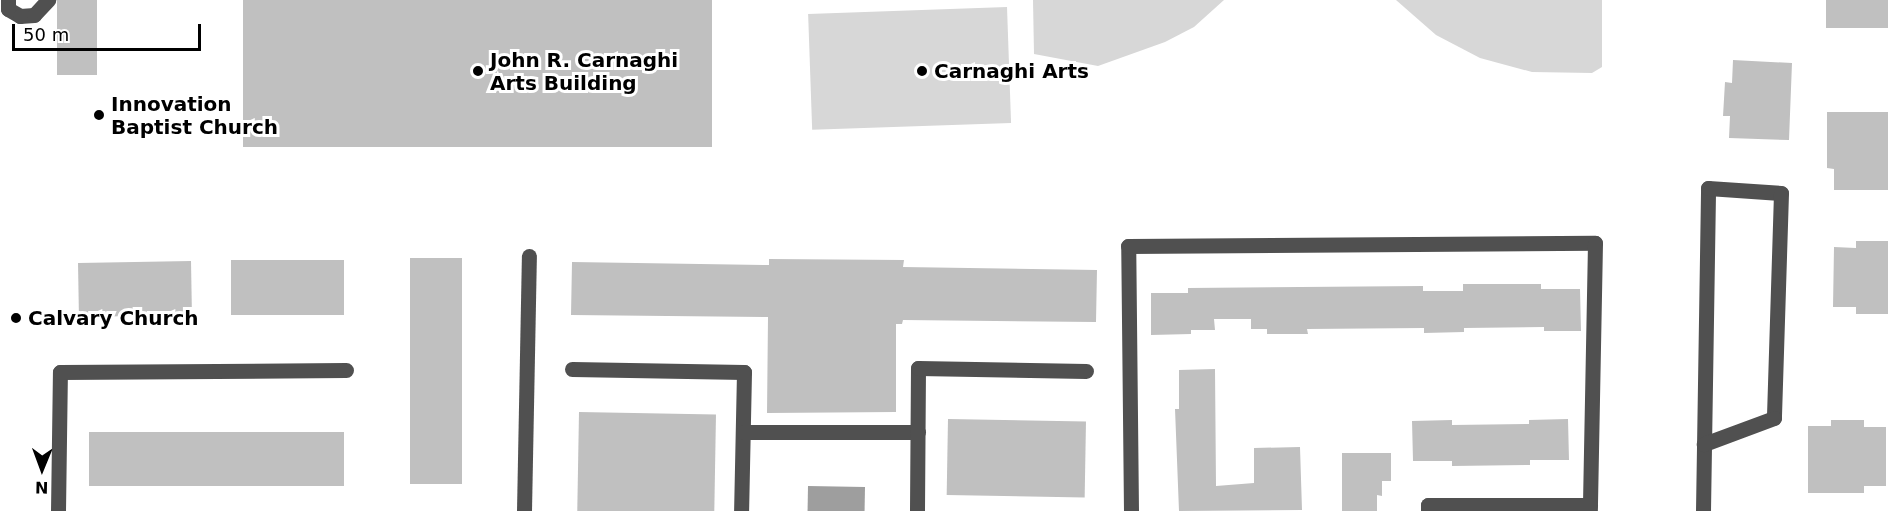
<!DOCTYPE html>
<html>
<head>
<meta charset="utf-8">
<style>
  body { margin:0 }
  #map { position:relative; width:1888px; height:511px; overflow:hidden; background:#fff; font-family:"DejaVu Sans",sans-serif }
  div>[style] { position:absolute }
  .green>* { inset:0; background:#d7d7d7; transform-origin:0 0 }
  .water>* { inset:0; background:#9e9e9e; transform-origin:0 0 }
  .building>* { inset:0; background:#c0c0c0; transform-origin:0 0 }
  .minor>* { height:15px; margin:-7.5px; padding:0 7.5px; transform-origin:7.5px; border-radius:7.5px; background:#505050 }
  .dots>* { width:16px; height:16px; translate:-50% -50%; box-sizing:border-box; border:3px solid #fff; border-radius:50% }
  span { translate:-50% -50%; white-space:nowrap; text-align:center; line-height:1.15; -webkit-text-stroke:6px #fff; paint-order:stroke }
  .poi-label { font-size:20px; color:#000; font-weight:700 }
  .left { translate:0 -50%; text-align:left }
  .north { position:absolute; left:12px; top:439px; width:60px; height:60px; -webkit-text-stroke:4px #fff; paint-order:stroke; rotate:181deg; font-size:16px; font-weight:700; line-height:24px; text-align:center; color:#000 }
  .north::after { content:''; display:block; margin:auto; width:21px; height:27px; background:#000; clip-path:polygon(50% 0,100% 100%,50% 72%,0 100%) }
  .scale { position:absolute; left:12px; top:24px; width:189px; height:27px; box-sizing:border-box; border:3px solid #000; border-top:0; padding-left:8px; font-size:18px; line-height:21px; white-space:nowrap; color:#000; -webkit-text-stroke:4px #fff; paint-order:stroke }
</style>
</head>
<body>
<div id="map">
  <div class="green">
    <div style="clip-path:polygon(1033px 0,1224px 0,1194px 27px,1165px 42px,1098px 66px,1034px 54px)"></div>
    <div style="clip-path:polygon(1396px 0,1602px 0,1602px 67px,1592px 73px,1532px 72px,1480px 58px,1436px 35px)"></div>
    <div style="left:1007px;top:7px;width:116px;height:199px;rotate:88deg"></div>
  </div>
  <div class="water">
    <div style="left:808px;top:486px;width:57px;height:25px;rotate:1deg"></div>
  </div>
  <div class="building">
    <div style="left:57px;top:0;width:40px;height:75px"></div>
    <div style="left:243px;top:0;width:469px;height:147px"></div>
    <div style="left:1826px;top:0;width:62px;height:28px"></div>
    <div style="clip-path:polygon(1733px 60px,1792px 63px,1789px 140px,1729px 138px,1730px 116px,1723px 116px,1725px 82px,1732px 83px)"></div>
    <div style="clip-path:polygon(1827px 112px,1888px 112px,1888px 190px,1834px 190px,1834px 169px,1827px 168px)"></div>
    <div style="clip-path:polygon(1856px 241px,1888px 241px,1888px 314px,1856px 314px,1856px 307px,1833px 307px,1834px 247px,1856px 248px)"></div>
    <div style="left:410px;top:258px;width:52px;height:226px"></div>
    <div style="clip-path:polygon(769px 259px,904px 260px,903px 267px,1097px 270px,1096px 322px,903px 320px,902px 324px,896px 324px,896px 412px,767px 413px,768px 317px,571px 315px,572px 262px,769px 265px)"></div>
    <div style="left:231px;top:260px;width:113px;height:55px"></div>
    <div style="left:191px;top:261px;width:54px;height:113px;rotate:89deg"></div>
    <div style="clip-path:polygon(1463px 284px,1541px 284px,1541px 289px,1580px 289px,1581px 331px,1544px 331px,1544px 327px,1464px 328px,1464px 332px,1424px 333px,1424px 328px,1307px 329px,1308px 334px,1267px 334px,1267px 329px,1251px 329px,1251px 319px,1214px 319px,1215px 330px,1191px 330px,1191px 334px,1151px 335px,1151px 293px,1188px 293px,1188px 288px,1423px 286px,1423px 291px,1463px 291px)"></div>
    <div style="clip-path:polygon(1215px 369px,1216px 486px,1254px 483px,1254px 448px,1300px 447px,1302px 510px,1179px 511px,1175px 409px,1179px 409px,1179px 370px)"></div>
    <div style="left:579px;top:412px;width:137px;height:99px;rotate:1deg"></div>
    <div style="left:948px;top:419px;width:138px;height:76px;rotate:1deg"></div>
    <div style="clip-path:polygon(1568px 419px,1569px 460px,1530px 460px,1530px 465px,1452px 466px,1452px 461px,1413px 461px,1412px 421px,1452px 420px,1452px 425px,1529px 424px,1529px 420px)"></div>
    <div style="clip-path:polygon(1831px 420px,1864px 420px,1864px 427px,1886px 427px,1886px 486px,1864px 486px,1864px 493px,1808px 493px,1808px 426px,1831px 426px)"></div>
    <div style="left:344px;top:432px;width:54px;height:255px;rotate:90deg"></div>
    <div style="clip-path:polygon(1342px 453px,1391px 453px,1391px 481px,1382px 481px,1382px 496px,1377px 495px,1377px 511px,1342px 511px)"></div>
  </div>
  <div class="minor">
    <div style="left:8px;top:0;width:9px;rotate:90deg"></div>
    <div style="left:8px;top:9px;width:14px;rotate:30deg"></div>
    <div style="left:20px;top:16px;width:14px;rotate:-4deg"></div>
    <div style="left:34px;top:15px;width:21px;rotate:-47deg"></div>
    <div style="left:572px;top:369px;width:172px;rotate:1deg"></div>
    <div style="left:744px;top:372px;width:139px;rotate:91.2deg"></div>
    <div style="left:743px;top:432px;width:175px"></div>
    <div style="left:58px;top:511px;width:139px;rotate:-89.2deg"></div>
    <div style="left:60px;top:372px;width:286px;rotate:-0.4deg"></div>
    <div style="left:524px;top:511px;width:255px;rotate:-88.9deg"></div>
    <div style="left:917px;top:511px;width:143px;rotate:-89.6deg"></div>
    <div style="left:918px;top:368px;width:168px;rotate:1deg"></div>
    <div style="left:1131px;top:511px;width:265px;rotate:-90.6deg"></div>
    <div style="left:1128px;top:246px;width:467px;rotate:-0.4deg"></div>
    <div style="left:1595px;top:243px;width:268px;rotate:91.1deg"></div>
    <div style="left:1428px;top:511px;width:6px;rotate:-90deg"></div>
    <div style="left:1428px;top:505px;width:162px"></div>
    <div style="left:1703px;top:511px;width:323px;rotate:-89.1deg"></div>
    <div style="left:1708px;top:188px;width:73px;rotate:3.9deg"></div>
    <div style="left:1781px;top:193px;width:225px;rotate:91.8deg"></div>
    <div style="left:1774px;top:418px;width:75px;rotate:159.6deg"></div>
  </div>
  <div class="dots">
    <div style="left:478px;top:71px;background:#000"></div>
    <div style="left:922px;top:71px;background:#000"></div>
    <div style="left:99px;top:115px;background:#000"></div>
    <div style="left:16px;top:318px;background:#000"></div>
  </div>
  <div class="poi-label">
    <span class="left" style="left:490px;top:72px">John R. Carnaghi<br>Arts Building</span>
    <span class="left" style="left:934px;top:71px">Carnaghi Arts</span>
    <span class="left" style="left:111px;top:116px">Innovation<br>Baptist Church</span>
    <span class="left" style="left:28px;top:318px">Calvary Church</span>
  </div>
  <div class="north">N</div>
  <div class="scale">50 m</div>
</div>
</body>
</html>
